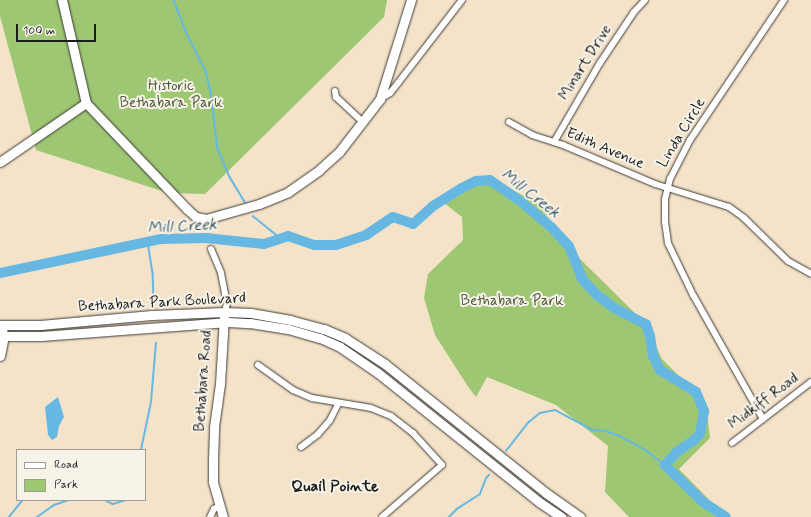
<!DOCTYPE html>
<html>
<head>
<meta charset="utf-8">
<style>
  body { margin:0 }
  #map { position:relative; width:811px; height:517px; overflow:hidden; background:#f4e2c9; font-family:Mynerve,sans-serif }
  div>[style] { position:absolute }
  .green>* { inset:0; background:#9ec773 }
  .water>* { inset:0; background:#66b8e2 }
  .stream>* { height:1.5px; margin:-0.75px; padding:0 0.75px; transform-origin:0.75px; border-radius:0.75px; background:#66b8e2 }
  .river>* { height:10px; margin:-5px; padding:0 5px; transform-origin:5px; border-radius:5px; background:#66b8e2 }
  .roads { filter:drop-shadow(0 0 1px #3c3a36) drop-shadow(0 0 1px #3c3a36) }
  .street>* { height:6px; margin:-3px; padding:0 3px; transform-origin:3px; border-radius:3px; background:#fff }
  .secondary>* { height:9px; margin:-4.5px; padding:0 4.5px; transform-origin:4.5px; border-radius:4.5px; background:#fff }
  span { translate:-50% -50%; white-space:nowrap; text-align:center; line-height:1.15; -webkit-text-stroke:4px #f7f3e8; paint-order:stroke }
  .street-label { font-size:15px; color:#1c1c1c }
  .park-label { font-size:15px; color:#4a583a }
  .water-label { font-size:16px; color:#3a5a6b; font-style:italic }
  .neighbourhood-label { font-size:16px; color:#1c1c1c; font-weight:700 }
  .legend { position:absolute; left:16px; top:449px; width:130px; height:52px; box-sizing:border-box; background:#f7f3e8; border:1px solid #9f9d96; margin:0; padding:5px 7px; list-style:none; font-size:12px; color:#1c1c1c }
  .legend li { display:flex; align-items:center; gap:8px; height:20px }
  .legend b { width:20px; border:1px solid #9f9d96 }
  .scale { position:absolute; left:16px; top:24px; width:80px; height:18px; box-sizing:border-box; border:2px solid #1c1c1c; border-top:0; padding-left:5px; font-size:12px; line-height:14px; white-space:nowrap; color:#1c1c1c; -webkit-text-stroke:3px #f7f3e8; paint-order:stroke }
</style>
</head>
<body>
<div id="map">
  <div class="green">
    <div style="clip-path:polygon(0 0,387px 0,384px 17px,205px 194px,168px 193px,36px 150px,0 16px)"></div>
    <div style="clip-path:polygon(493px 178px,539px 205px,575px 254px,645px 323px,662px 359px,706px 403px,710px 438px,679px 469px,726px 517px,629px 517px,605px 492px,608px 446px,556px 405px,487px 377px,476px 397px,467px 385px,435px 335px,424px 298px,428px 274px,463px 240px,462px 217px,439px 199px,468px 183px)"></div>
  </div>
  <div class="water">
    <div style="clip-path:polygon(58px 397px,64px 417px,59px 426px,57px 437px,52px 440px,48px 435px,45px 407px)"></div>
  </div>
  <div class="stream">
    <div style="left:174px;top:0;width:39px;rotate:69deg"></div>
    <div style="left:188px;top:36px;width:39px;rotate:63deg"></div>
    <div style="left:206px;top:71px;width:23px;rotate:77deg"></div>
    <div style="left:211px;top:93px;width:56px;rotate:82.9deg"></div>
    <div style="left:218px;top:149px;width:30px;rotate:67deg"></div>
    <div style="left:230px;top:177px;width:29px;rotate:59deg"></div>
    <div style="left:253px;top:216px;width:35px;rotate:39deg"></div>
    <div style="left:148px;top:242px;width:30px;rotate:81deg"></div>
    <div style="left:153px;top:272px;width:23px;rotate:88deg"></div>
    <div style="left:141px;top:450px;width:49px;rotate:-78.2deg"></div>
    <div style="left:151px;top:402px;width:59px;rotate:-85.2deg"></div>
    <div style="left:506px;top:451px;width:37px;rotate:-52deg"></div>
    <div style="left:529px;top:422px;width:14px;rotate:-39deg"></div>
    <div style="left:540px;top:413px;width:15px;rotate:-11deg"></div>
    <div style="left:555px;top:410px;width:43px;rotate:27.8deg"></div>
    <div style="left:593px;top:430px;width:13px;rotate:4deg"></div>
    <div style="left:606px;top:431px;width:15px;rotate:20deg"></div>
    <div style="left:620px;top:436px;width:31px;rotate:29deg"></div>
    <div style="left:647px;top:451px;width:23px;rotate:38deg"></div>
    <div style="left:105px;top:500px;width:9px;rotate:27deg"></div>
    <div style="left:113px;top:504px;width:14px;rotate:-17deg"></div>
    <div style="left:9px;top:517px;width:22px;rotate:-51deg"></div>
    <div style="left:37px;top:517px;width:21px;rotate:-35deg"></div>
    <div style="left:54px;top:505px;width:16px;rotate:-18deg"></div>
    <div style="left:449px;top:517px;width:11px;rotate:-45deg"></div>
    <div style="left:457px;top:509px;width:27px;rotate:-33deg"></div>
    <div style="left:480px;top:494px;width:17px;rotate:-69deg"></div>
    <div style="left:486px;top:478px;width:4px;rotate:-45deg"></div>
  </div>
  <div class="river">
    <div style="left:0;top:273px;width:165px;rotate:-11.9deg"></div>
    <div style="left:161px;top:239px;width:45px;rotate:-1.3deg"></div>
    <div style="left:206px;top:238px;width:58px;rotate:5.9deg"></div>
    <div style="left:264px;top:244px;width:25px;rotate:-18deg"></div>
    <div style="left:288px;top:236px;width:28px;rotate:19deg"></div>
    <div style="left:314px;top:245px;width:22px"></div>
    <div style="left:336px;top:245px;width:32px;rotate:-18deg"></div>
    <div style="left:366px;top:235px;width:32px;rotate:-34deg"></div>
    <div style="left:393px;top:217px;width:21px;rotate:19deg"></div>
    <div style="left:413px;top:224px;width:27px;rotate:-42deg"></div>
    <div style="left:433px;top:206px;width:34px;rotate:-32deg"></div>
    <div style="left:462px;top:188px;width:16px;rotate:-27deg"></div>
    <div style="left:476px;top:181px;width:14px;rotate:-4deg"></div>
    <div style="left:490px;top:180px;width:35px;rotate:35deg"></div>
    <div style="left:519px;top:200px;width:42px;rotate:40.2deg"></div>
    <div style="left:551px;top:227px;width:26px;rotate:47deg"></div>
    <div style="left:569px;top:246px;width:35px;rotate:68deg"></div>
    <div style="left:582px;top:279px;width:22px;rotate:47deg"></div>
    <div style="left:597px;top:295px;width:21px;rotate:37deg"></div>
    <div style="left:614px;top:308px;width:36px;rotate:27deg"></div>
    <div style="left:646px;top:324px;width:13px;rotate:72deg"></div>
    <div style="left:650px;top:336px;width:20px;rotate:81deg"></div>
    <div style="left:653px;top:356px;width:16px;rotate:63deg"></div>
    <div style="left:660px;top:370px;width:42px;rotate:31.4deg"></div>
    <div style="left:696px;top:392px;width:21px;rotate:67deg"></div>
    <div style="left:704px;top:411px;width:23px;rotate:100deg"></div>
    <div style="left:700px;top:434px;width:8px;rotate:135deg"></div>
    <div style="left:694px;top:440px;width:21px;rotate:145deg"></div>
    <div style="left:677px;top:452px;width:18px;rotate:133deg"></div>
    <div style="left:665px;top:465px;width:53px;rotate:44.2deg"></div>
    <div style="left:703px;top:502px;width:27px;rotate:33deg"></div>
  </div>
  <div class="roads">
    <div class="street">
      <div style="left:335px;top:91px;width:6px;rotate:81deg"></div>
      <div style="left:336px;top:97px;width:37px;rotate:43deg"></div>
      <div style="left:380px;top:99px;width:12px;rotate:-31deg"></div>
      <div style="left:390px;top:93px;width:13px;rotate:-51deg"></div>
      <div style="left:398px;top:83px;width:105px;rotate:-52.4deg"></div>
      <div style="left:509px;top:122px;width:26px;rotate:29deg"></div>
      <div style="left:532px;top:135px;width:33px;rotate:18deg"></div>
      <div style="left:563px;top:145px;width:100px;rotate:23deg"></div>
      <div style="left:655px;top:184px;width:77px;rotate:17.3deg"></div>
      <div style="left:729px;top:207px;width:19px;rotate:36deg"></div>
      <div style="left:744px;top:218px;width:62px;rotate:44.3deg"></div>
      <div style="left:788px;top:261px;width:26px;rotate:29deg"></div>
      <div style="left:554px;top:142px;width:91px;rotate:-59.8deg"></div>
      <div style="left:600px;top:63px;width:61px;rotate:-56.3deg"></div>
      <div style="left:634px;top:12px;width:16px;rotate:-47deg"></div>
      <div style="left:211px;top:249px;width:26px;rotate:67deg"></div>
      <div style="left:221px;top:273px;width:31px;rotate:79deg"></div>
      <div style="left:227px;top:303px;width:9px;rotate:103deg"></div>
      <div style="left:258px;top:365px;width:43px;rotate:35.5deg"></div>
      <div style="left:293px;top:390px;width:21px;rotate:23deg"></div>
      <div style="left:312px;top:398px;width:60px;rotate:9.6deg"></div>
      <div style="left:371px;top:408px;width:22px;rotate:22deg"></div>
      <div style="left:391px;top:416px;width:28px;rotate:38deg"></div>
      <div style="left:413px;top:433px;width:43px;rotate:47.8deg"></div>
      <div style="left:442px;top:465px;width:79px;rotate:139.1deg"></div>
      <div style="left:763px;top:419px;width:142px;rotate:-119.4deg"></div>
      <div style="left:693px;top:295px;width:58px;rotate:-115.7deg"></div>
      <div style="left:668px;top:243px;width:22px;rotate:-98deg"></div>
      <div style="left:665px;top:221px;width:22px;rotate:-90deg"></div>
      <div style="left:665px;top:199px;width:21px;rotate:-76deg"></div>
      <div style="left:670px;top:179px;width:44px;rotate:-62.9deg"></div>
      <div style="left:690px;top:140px;width:169px;rotate:-56.1deg"></div>
      <div style="left:732px;top:443px;width:100px;rotate:-37.7deg"></div>
      <div style="left:301px;top:447px;width:21px;rotate:-37deg"></div>
      <div style="left:318px;top:434px;width:18px;rotate:-49deg"></div>
      <div style="left:330px;top:420px;width:18px;rotate:-63deg"></div>
      <div style="left:210px;top:517px;width:9px;rotate:-63deg"></div>
      <div style="left:214px;top:509px;width:6px;rotate:-31deg"></div>
    </div>
    <div class="secondary">
      <div style="left:62px;top:0;width:106px;rotate:76.9deg"></div>
      <div style="left:86px;top:103px;width:146px;rotate:46.4deg"></div>
      <div style="left:187px;top:209px;width:12px;rotate:42deg"></div>
      <div style="left:196px;top:217px;width:10px;rotate:11deg"></div>
      <div style="left:206px;top:219px;width:55px;rotate:-15.8deg"></div>
      <div style="left:259px;top:204px;width:31px;rotate:-22deg"></div>
      <div style="left:288px;top:192px;width:38px;rotate:-35deg"></div>
      <div style="left:319px;top:170px;width:27px;rotate:-42deg"></div>
      <div style="left:339px;top:152px;width:67px;rotate:-52.3deg"></div>
      <div style="left:380px;top:99px;width:104px;rotate:-72.6deg"></div>
      <div style="left:0;top:162px;width:104px;rotate:-34.5deg"></div>
      <div style="left:0;top:325px;width:40px"></div>
      <div style="left:40px;top:325px;width:112px;rotate:-5.1deg"></div>
      <div style="left:152px;top:315px;width:73px;rotate:-2.4deg"></div>
      <div style="left:225px;top:312px;width:26px;rotate:2deg"></div>
      <div style="left:251px;top:313px;width:40px;rotate:10deg"></div>
      <div style="left:290px;top:320px;width:35px;rotate:15deg"></div>
      <div style="left:324px;top:329px;width:23px;rotate:23deg"></div>
      <div style="left:345px;top:338px;width:48px;rotate:33deg"></div>
      <div style="left:385px;top:364px;width:206px;rotate:38.7deg"></div>
      <div style="left:546px;top:493px;width:42px;rotate:35.2deg"></div>
      <div style="left:0;top:336px;width:41px"></div>
      <div style="left:41px;top:336px;width:188px;rotate:-4.3deg"></div>
      <div style="left:228px;top:322px;width:22px;rotate:3deg"></div>
      <div style="left:250px;top:323px;width:38px;rotate:9deg"></div>
      <div style="left:288px;top:329px;width:33px;rotate:16deg"></div>
      <div style="left:320px;top:338px;width:22px;rotate:24deg"></div>
      <div style="left:340px;top:347px;width:46px;rotate:34.4deg"></div>
      <div style="left:378px;top:373px;width:206px;rotate:38.7deg"></div>
      <div style="left:539px;top:502px;width:27px;rotate:34deg"></div>
      <div style="left:0;top:356px;width:20px;rotate:-79deg"></div>
      <div style="left:4px;top:336px;width:6px;rotate:-108deg"></div>
      <div style="left:223px;top:517px;width:37px;rotate:-106deg"></div>
      <div style="left:213px;top:481px;width:21px;rotate:-90deg"></div>
      <div style="left:213px;top:460px;width:33px;rotate:-88deg"></div>
      <div style="left:214px;top:427px;width:43px;rotate:-82.1deg"></div>
      <div style="left:220px;top:384px;width:67px;rotate:-86.6deg"></div>
    </div>
  </div>
  <div class="street-label">
    <span style="left:586px;top:63px;rotate:-58deg">Minart Drive</span>
    <span style="left:682px;top:133px;rotate:-59deg">Linda Circle</span>
    <span style="left:605px;top:149px;rotate:23deg">Edith Avenue</span>
    <span style="left:162px;top:303px;rotate:-3deg">Bethabara Park Boulevard</span>
    <span style="left:204px;top:381px;rotate:-86deg">Bethabara Road</span>
    <span style="left:764px;top:402px;rotate:-37deg">Midkiff Road</span>
  </div>
  <div class="park-label">
    <span style="left:171px;top:95px">Historic<br>Bethabara Park</span>
    <span style="left:512px;top:302px">Bethabara Park</span>
  </div>
  <div class="water-label">
    <span style="left:530px;top:194px;rotate:38deg">Mill Creek</span>
    <span style="left:182px;top:227px;rotate:-3deg">Mill Creek</span>
  </div>
  <div class="neighbourhood-label">
    <span style="left:335px;top:487px">Quail Pointe</span>
  </div>
  <ul class="legend">
  <li><b style="height:5px;background:#fff"></b>Road</li>
  <li><b style="height:11px;background:#9ec773"></b>Park</li>
  </ul>
  <div class="scale">100 m</div>
</div>
</body>
</html>
